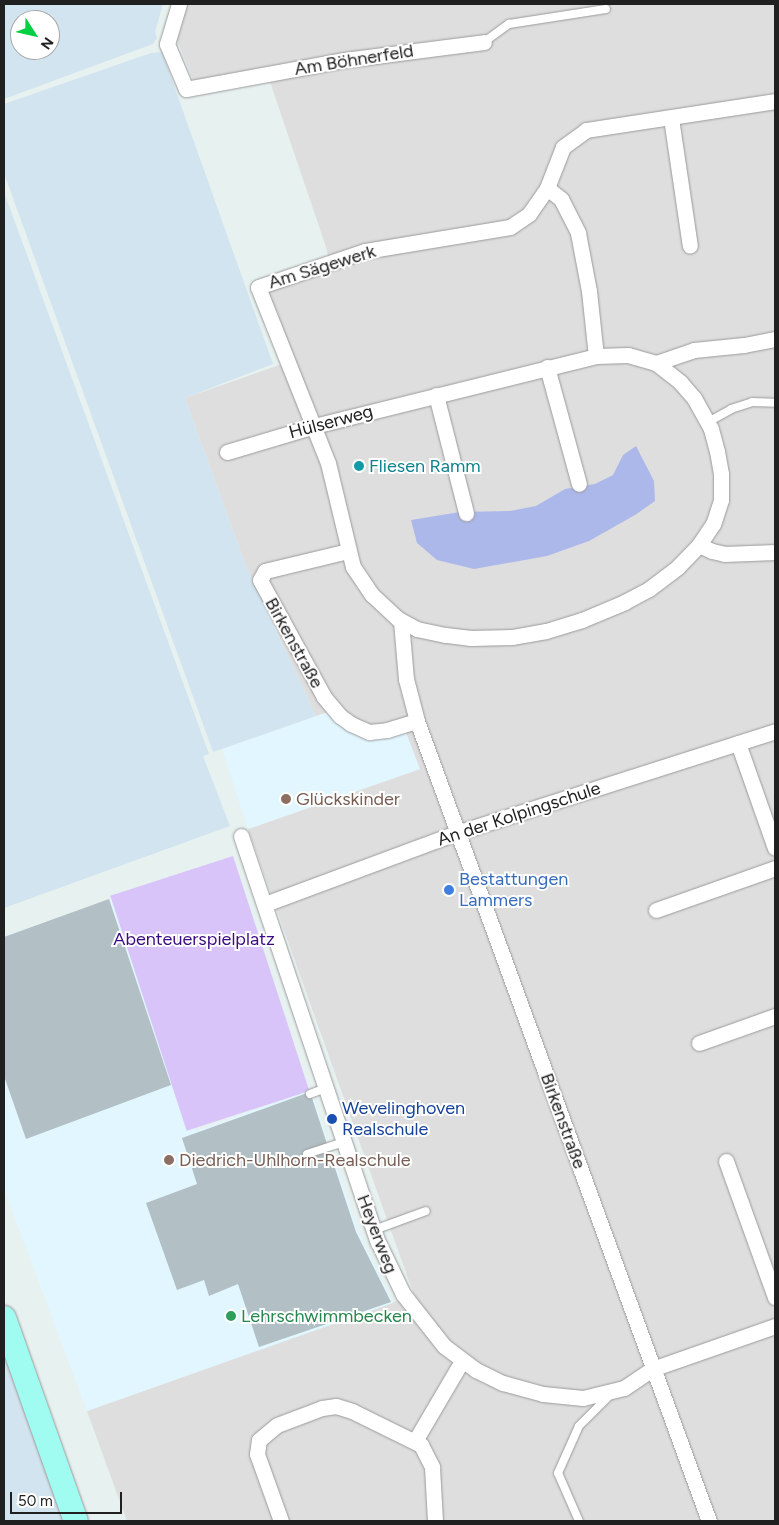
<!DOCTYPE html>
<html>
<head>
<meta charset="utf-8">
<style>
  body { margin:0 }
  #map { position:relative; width:779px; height:1525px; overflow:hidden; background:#e7f1f0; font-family:Figtree,sans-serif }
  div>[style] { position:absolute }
  .residential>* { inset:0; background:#dddedd }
  .education>* { inset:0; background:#e1f6ff }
  .construction>* { inset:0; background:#b2bfc5 }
  .farmland>* { inset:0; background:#d2e4ef }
  .grass>* { inset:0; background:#adb8ea }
  .park>* { inset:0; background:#d9c4fa; transform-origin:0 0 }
  .roads { filter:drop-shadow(0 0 1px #9a9a9a) drop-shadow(0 0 1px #9a9a9a) }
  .service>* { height:8px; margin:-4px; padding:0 4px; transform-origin:4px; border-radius:4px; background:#fff }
  .minor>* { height:15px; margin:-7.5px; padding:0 7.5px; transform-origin:7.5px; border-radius:7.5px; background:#fff }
  .primary>* { height:24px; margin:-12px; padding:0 12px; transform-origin:12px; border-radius:12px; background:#a0fcf1 }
  .dots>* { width:14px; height:14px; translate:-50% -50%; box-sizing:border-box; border:2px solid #fff; border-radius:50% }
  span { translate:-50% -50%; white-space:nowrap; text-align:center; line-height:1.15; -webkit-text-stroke:4px #fff; paint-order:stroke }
  .street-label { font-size:18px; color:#202020 }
  .culture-label { font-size:18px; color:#0d838f }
  .left { translate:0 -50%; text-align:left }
  .education-label { font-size:18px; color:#785e54 }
  .shop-label { font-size:18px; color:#366cbe }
  .park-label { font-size:18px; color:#3a0b81 }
  .transit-label { font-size:18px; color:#164399 }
  .leisure-label { font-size:18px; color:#27864d }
  .frame { position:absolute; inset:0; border:5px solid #202020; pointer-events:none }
  .north { position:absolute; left:10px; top:10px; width:50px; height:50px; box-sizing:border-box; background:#fff; border:1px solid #a6a6a6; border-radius:50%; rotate:125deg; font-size:14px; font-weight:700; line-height:20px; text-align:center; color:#202020 }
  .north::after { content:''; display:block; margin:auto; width:18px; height:22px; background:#00d041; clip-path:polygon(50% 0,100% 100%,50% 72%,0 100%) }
  .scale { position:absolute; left:10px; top:1492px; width:112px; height:22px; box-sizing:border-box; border:2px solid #202020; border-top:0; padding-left:6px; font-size:15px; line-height:18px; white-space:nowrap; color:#202020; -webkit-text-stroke:4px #fff; paint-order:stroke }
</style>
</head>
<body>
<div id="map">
  <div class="residential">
    <div style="clip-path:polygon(187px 4px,775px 4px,775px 1521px,127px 1521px,87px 1411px,414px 1295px,248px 829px,420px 769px,406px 733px,385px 739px,364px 736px,329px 712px,316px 716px,246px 566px,185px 398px,291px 361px,263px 289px,330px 264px,326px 247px,266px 70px,194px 82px,177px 40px)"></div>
  </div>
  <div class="education">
    <div style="clip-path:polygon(328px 712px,364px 736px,385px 739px,406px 733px,420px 769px,248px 829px,222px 749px)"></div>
    <div style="clip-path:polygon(112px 900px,196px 1131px,311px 1090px,358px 1231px,393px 1303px,87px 1411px,4px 1189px,4px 936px)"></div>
  </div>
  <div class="construction">
    <div style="clip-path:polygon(109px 899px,171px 1085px,26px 1139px,4px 1076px,4px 937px)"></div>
    <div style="clip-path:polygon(310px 1092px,356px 1232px,391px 1302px,259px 1347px,238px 1284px,209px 1296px,204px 1280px,177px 1290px,146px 1203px,197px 1184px,182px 1138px)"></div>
  </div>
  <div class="farmland">
    <div style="clip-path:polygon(evenodd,4px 4px,163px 4px,155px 32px,157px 38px,153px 44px,4px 99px,4px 4px,20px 20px,50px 20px,50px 50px,20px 50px,20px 20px)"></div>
    <div style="clip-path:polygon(162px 52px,273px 364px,185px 398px,246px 566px,316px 716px,213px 752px,4px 173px,4px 104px,151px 53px)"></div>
    <div style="clip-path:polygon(4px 192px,209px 754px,203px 756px,230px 826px,4px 908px)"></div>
    <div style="clip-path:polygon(4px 1344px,67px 1521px,4px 1521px)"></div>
  </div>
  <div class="grass">
    <div style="clip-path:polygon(636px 446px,654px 481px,655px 501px,635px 515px,589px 541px,547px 556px,474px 569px,437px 560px,417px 543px,411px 520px,460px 512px,510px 511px,536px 506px,565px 489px,595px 484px,613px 475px,623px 455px)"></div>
  </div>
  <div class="park">
    <div style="left:233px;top:856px;width:247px;height:129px;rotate:72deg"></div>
  </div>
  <div class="roads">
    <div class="service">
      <div style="left:484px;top:42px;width:31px;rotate:-36deg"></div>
      <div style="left:509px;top:24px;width:98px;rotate:-8.8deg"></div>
      <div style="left:708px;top:422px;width:26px;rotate:-29deg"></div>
      <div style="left:731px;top:409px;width:22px;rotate:-18deg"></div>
      <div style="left:752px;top:402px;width:23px;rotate:2deg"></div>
      <div style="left:310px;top:1094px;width:17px;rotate:-21deg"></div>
      <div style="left:307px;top:1154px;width:40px;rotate:-18deg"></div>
      <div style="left:374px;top:1230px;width:55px;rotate:-20.1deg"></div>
      <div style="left:579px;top:1521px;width:52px;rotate:-113.6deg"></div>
      <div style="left:558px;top:1473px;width:51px;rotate:-65.9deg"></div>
      <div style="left:579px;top:1426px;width:44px;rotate:-45deg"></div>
    </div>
    <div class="minor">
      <div style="left:179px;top:4px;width:42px;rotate:106.7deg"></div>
      <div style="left:167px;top:44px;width:49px;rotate:67.1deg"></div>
      <div style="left:186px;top:89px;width:161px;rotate:-10.4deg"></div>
      <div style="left:344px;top:60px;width:141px;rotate:-7.3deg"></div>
      <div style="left:671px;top:118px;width:129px;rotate:81.6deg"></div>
      <div style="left:547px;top:188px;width:18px;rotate:38deg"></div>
      <div style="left:561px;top:199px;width:38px;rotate:63deg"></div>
      <div style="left:578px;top:233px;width:59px;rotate:79.3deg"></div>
      <div style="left:589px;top:291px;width:65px;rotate:83.9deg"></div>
      <div style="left:656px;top:363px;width:31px;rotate:38deg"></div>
      <div style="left:680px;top:382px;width:21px;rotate:49deg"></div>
      <div style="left:694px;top:398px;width:35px;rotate:61deg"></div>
      <div style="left:711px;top:429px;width:23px;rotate:75deg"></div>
      <div style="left:717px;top:451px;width:23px;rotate:80deg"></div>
      <div style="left:721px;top:474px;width:26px;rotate:90deg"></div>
      <div style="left:721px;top:500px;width:25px;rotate:108deg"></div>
      <div style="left:713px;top:524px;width:25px;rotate:124deg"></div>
      <div style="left:699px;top:545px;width:30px;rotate:134deg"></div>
      <div style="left:678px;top:567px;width:36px;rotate:143deg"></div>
      <div style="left:649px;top:589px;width:27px;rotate:152deg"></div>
      <div style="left:625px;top:602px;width:47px;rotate:157.3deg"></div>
      <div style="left:582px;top:620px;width:38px;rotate:163deg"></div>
      <div style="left:546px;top:631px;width:35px;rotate:170deg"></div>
      <div style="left:512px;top:637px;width:41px;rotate:178.6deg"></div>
      <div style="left:471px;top:638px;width:26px;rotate:-173deg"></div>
      <div style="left:445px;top:635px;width:29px;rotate:-168deg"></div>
      <div style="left:417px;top:629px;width:21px;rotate:-152deg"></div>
      <div style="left:398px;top:619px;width:35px;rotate:-137deg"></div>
      <div style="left:372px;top:595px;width:34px;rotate:-124deg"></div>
      <div style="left:353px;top:567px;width:107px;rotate:-103.5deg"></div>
      <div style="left:328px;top:463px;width:189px;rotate:-111.7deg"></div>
      <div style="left:258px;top:287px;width:113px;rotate:-18.6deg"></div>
      <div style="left:365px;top:251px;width:147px;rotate:-9.4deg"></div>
      <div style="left:510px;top:227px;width:23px;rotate:-34deg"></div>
      <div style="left:529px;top:214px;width:32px;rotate:-55deg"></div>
      <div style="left:547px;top:188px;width:44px;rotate:-68.7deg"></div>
      <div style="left:563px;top:147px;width:29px;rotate:-36deg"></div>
      <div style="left:586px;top:130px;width:191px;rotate:-8.7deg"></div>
      <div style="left:547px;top:367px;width:121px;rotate:74.7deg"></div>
      <div style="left:436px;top:395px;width:122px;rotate:75.7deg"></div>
      <div style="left:227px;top:452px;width:91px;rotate:-16.6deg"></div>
      <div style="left:314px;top:426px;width:291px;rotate:-13.9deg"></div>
      <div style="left:596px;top:356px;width:32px;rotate:-2deg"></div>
      <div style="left:628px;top:355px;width:29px;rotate:16deg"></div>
      <div style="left:656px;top:363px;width:40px;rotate:-18.9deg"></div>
      <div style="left:694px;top:350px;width:50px;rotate:-5.7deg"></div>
      <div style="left:744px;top:345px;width:32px;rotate:-11deg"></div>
      <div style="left:699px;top:545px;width:14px;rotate:25deg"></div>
      <div style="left:712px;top:551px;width:13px;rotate:13deg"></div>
      <div style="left:725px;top:554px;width:50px;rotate:-2.3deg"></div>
      <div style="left:348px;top:551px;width:85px;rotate:166.5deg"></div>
      <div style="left:265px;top:571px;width:10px;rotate:119deg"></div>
      <div style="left:260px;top:580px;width:133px;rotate:61.3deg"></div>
      <div style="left:324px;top:697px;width:25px;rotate:50deg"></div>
      <div style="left:340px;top:716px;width:14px;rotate:36deg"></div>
      <div style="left:351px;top:724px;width:20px;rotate:24deg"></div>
      <div style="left:369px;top:732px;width:18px;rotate:-6deg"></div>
      <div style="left:387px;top:730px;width:31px;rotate:-17deg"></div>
      <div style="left:401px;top:621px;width:58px;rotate:85.1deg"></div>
      <div style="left:406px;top:679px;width:43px;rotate:75.3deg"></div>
      <div style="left:417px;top:721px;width:852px;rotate:69.95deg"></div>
      <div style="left:738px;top:743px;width:111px;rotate:70.6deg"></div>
      <div style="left:241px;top:836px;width:428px;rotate:71.4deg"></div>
      <div style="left:378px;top:1242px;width:58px;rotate:64.3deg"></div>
      <div style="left:403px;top:1294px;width:66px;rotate:51.7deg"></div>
      <div style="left:444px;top:1346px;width:40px;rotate:37deg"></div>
      <div style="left:476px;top:1370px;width:30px;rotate:26deg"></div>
      <div style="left:503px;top:1383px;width:41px;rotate:15.4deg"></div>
      <div style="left:543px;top:1394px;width:40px;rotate:5.7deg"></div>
      <div style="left:583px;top:1398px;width:42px;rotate:-13.7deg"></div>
      <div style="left:624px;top:1388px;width:34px;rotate:-34deg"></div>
      <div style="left:652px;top:1369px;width:130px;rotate:-19.3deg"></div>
      <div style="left:265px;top:904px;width:207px;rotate:-20.4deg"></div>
      <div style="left:459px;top:832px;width:332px;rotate:-17.7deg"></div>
      <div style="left:656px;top:910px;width:126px;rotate:-19.4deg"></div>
      <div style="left:699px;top:1043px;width:81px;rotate:-19.6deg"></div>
      <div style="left:726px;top:1161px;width:145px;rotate:70.2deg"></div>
      <div style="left:415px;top:1441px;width:93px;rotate:-59.6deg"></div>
      <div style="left:281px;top:1521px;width:71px;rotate:-109.7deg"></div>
      <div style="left:257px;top:1454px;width:14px;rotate:-82deg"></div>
      <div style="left:259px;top:1440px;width:23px;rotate:-40deg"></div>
      <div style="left:277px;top:1425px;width:48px;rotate:-20.7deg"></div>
      <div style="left:322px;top:1408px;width:14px;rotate:-8deg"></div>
      <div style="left:336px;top:1406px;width:17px;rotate:17deg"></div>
      <div style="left:352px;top:1411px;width:77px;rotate:26.2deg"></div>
      <div style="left:421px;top:1445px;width:25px;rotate:63deg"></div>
      <div style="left:432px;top:1467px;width:54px;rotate:86.8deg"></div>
    </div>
    <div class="primary">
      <div style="left:4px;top:1318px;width:215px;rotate:70.5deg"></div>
    </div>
  </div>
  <div class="dots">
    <div style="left:359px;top:466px;background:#0f9aa8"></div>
    <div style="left:286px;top:799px;background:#8d6e63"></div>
    <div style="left:449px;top:890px;background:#3f7fe0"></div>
    <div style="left:332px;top:1119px;background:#1a4fb4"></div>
    <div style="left:169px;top:1160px;background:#8d6e63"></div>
    <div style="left:231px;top:1316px;background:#2e9e5b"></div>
  </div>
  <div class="street-label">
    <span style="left:354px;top:60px;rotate:-9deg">Am Böhnerfeld</span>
    <span style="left:322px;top:267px;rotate:-17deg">Am Sägewerk</span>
    <span style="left:331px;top:422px;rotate:-15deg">Hülserweg</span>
    <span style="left:294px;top:643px;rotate:61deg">Birkenstraße</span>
    <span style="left:519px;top:814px;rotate:-18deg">An der Kolpingschule</span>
    <span style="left:563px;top:1121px;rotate:70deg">Birkenstraße</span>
    <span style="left:377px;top:1234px;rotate:69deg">Heyerweg</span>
  </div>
  <div class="culture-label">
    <span class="left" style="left:369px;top:466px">Fliesen Ramm</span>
  </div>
  <div class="education-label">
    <span class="left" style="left:296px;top:799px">Glückskinder</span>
    <span class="left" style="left:179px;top:1160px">Diedrich-Uhlhorn-Realschule</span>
  </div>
  <div class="shop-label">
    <span class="left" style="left:459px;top:890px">Bestattungen<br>Lammers</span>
  </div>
  <div class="park-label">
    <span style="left:194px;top:939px">Abenteuerspielplatz</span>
  </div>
  <div class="transit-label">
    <span class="left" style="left:342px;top:1119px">Wevelinghoven<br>Realschule</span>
  </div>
  <div class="leisure-label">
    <span class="left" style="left:241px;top:1316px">Lehrschwimmbecken</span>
  </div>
  <div class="frame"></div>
  <div class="north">N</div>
  <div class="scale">50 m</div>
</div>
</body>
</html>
